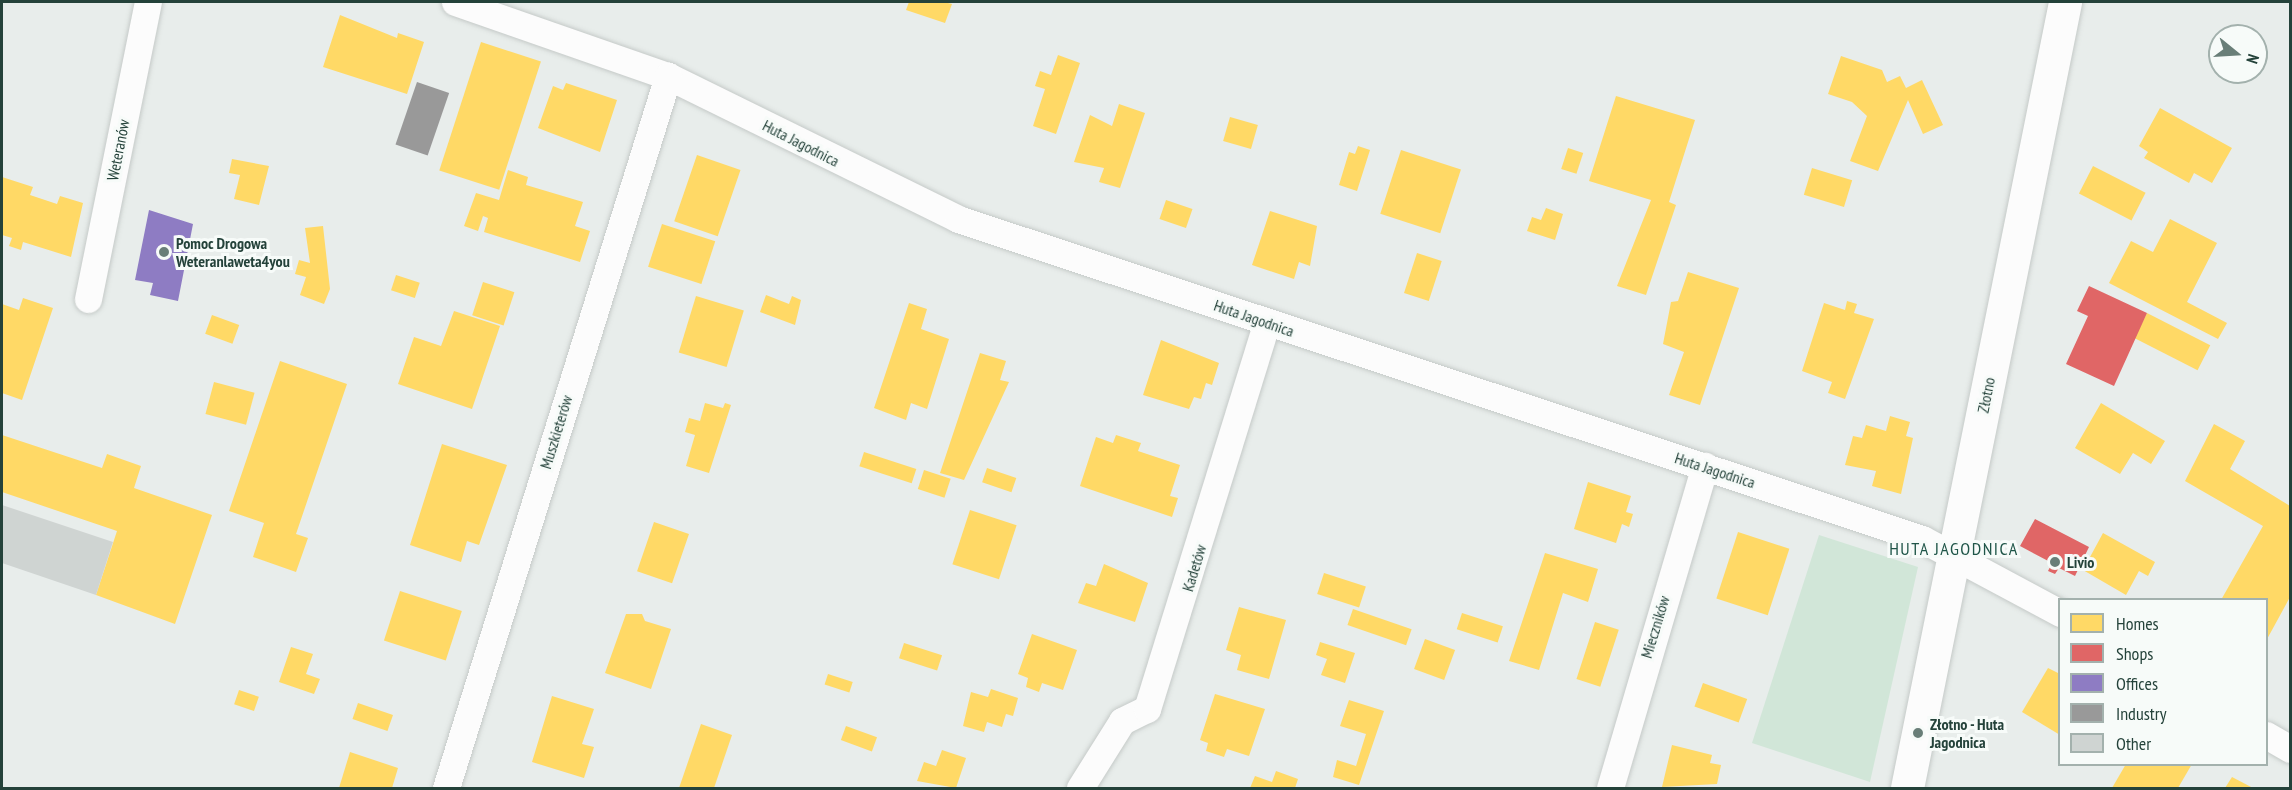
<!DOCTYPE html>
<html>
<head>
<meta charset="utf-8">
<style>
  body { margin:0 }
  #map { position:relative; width:2292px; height:790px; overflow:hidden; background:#e8edeb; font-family:"PT Sans Narrow",sans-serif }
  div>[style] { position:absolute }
  .green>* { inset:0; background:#d1e6d8 }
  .homes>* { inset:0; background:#ffd966; transform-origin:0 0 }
  .shops>* { inset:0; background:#e06666 }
  .offices>* { inset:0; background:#8e7cc3 }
  .industry>* { inset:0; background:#999; transform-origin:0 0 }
  .building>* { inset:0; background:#cfd4d2 }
  .roads { filter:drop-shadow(0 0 2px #c5cac8) drop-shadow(0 0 2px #c5cac8) }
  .street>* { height:27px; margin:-13.5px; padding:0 13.5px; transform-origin:13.5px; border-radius:13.5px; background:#fcfcfc }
  .secondary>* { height:33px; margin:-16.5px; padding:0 16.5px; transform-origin:16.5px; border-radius:16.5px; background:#fcfcfc }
  .dots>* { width:16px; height:16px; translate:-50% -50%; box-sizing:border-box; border:3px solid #f7fbf9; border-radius:50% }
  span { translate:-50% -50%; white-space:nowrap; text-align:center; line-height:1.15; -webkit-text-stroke:6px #f7fbf9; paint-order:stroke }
  .street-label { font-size:16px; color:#24423a }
  .poi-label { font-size:16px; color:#24423a; font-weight:700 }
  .left { translate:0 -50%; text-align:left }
  .neighbourhood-label { font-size:18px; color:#1f5548; letter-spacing:1.5px }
  .frame { position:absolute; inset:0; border:3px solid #24423a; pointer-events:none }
  .legend { position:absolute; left:2058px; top:598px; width:210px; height:168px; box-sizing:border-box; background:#f7fbf9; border:2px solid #a3b1ad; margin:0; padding:8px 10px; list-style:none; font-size:18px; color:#24423a }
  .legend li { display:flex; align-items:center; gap:12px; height:30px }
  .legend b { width:30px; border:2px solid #a3b1ad }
  .north { position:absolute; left:2208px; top:24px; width:60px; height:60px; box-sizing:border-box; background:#f7fbf9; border:2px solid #a3b1ad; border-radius:50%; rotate:108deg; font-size:16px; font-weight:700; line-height:24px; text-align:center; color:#24423a }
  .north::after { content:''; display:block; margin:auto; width:21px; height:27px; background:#697e78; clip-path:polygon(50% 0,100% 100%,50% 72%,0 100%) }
</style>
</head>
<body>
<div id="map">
  <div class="green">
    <div style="clip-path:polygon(1819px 535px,1918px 567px,1870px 782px,1752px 743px)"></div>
  </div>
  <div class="homes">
    <div style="clip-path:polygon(909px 2px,944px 2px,952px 4px,945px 23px,906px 10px)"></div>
    <div style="clip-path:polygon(340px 15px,397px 38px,398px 33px,424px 42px,407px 94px,323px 67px)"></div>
    <div style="left:481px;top:42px;width:63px;height:135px;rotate:18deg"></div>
    <div style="clip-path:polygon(1058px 55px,1080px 63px,1056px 134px,1033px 126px,1045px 89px,1035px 86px,1040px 71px,1051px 75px)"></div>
    <div style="clip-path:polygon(1841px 56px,1882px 70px,1887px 82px,1900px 76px,1906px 88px,1922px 80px,1943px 125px,1923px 134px,1908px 100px,1878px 171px,1850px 161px,1867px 116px,1852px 102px,1828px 94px)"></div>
    <div style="clip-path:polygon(566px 83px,617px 100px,600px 152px,538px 128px,553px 86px,563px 90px)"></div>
    <div style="clip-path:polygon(1616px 96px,1695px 120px,1669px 202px,1676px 205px,1646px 295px,1617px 286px,1651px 200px,1589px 181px)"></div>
    <div style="clip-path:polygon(1119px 104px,1145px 113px,1120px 188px,1099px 182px,1104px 168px,1074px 162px,1090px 115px,1112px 126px)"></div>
    <div style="clip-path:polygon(2160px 108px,2232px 148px,2212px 183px,2194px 173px,2189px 183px,2144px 158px,2148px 152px,2139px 146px)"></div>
    <div style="left:1230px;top:117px;width:29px;height:25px;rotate:16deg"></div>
    <div style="clip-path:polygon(1358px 146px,1370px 150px,1357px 191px,1339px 185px,1349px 152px,1355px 154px)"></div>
    <div style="left:1568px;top:148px;width:16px;height:22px;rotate:18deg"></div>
    <div style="left:1401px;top:150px;width:63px;height:67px;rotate:18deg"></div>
    <div style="left:697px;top:155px;width:46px;height:70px;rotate:19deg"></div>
    <div style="clip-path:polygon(232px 159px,269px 166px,259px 205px,234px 199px,240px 175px,229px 173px)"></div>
    <div style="left:2093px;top:166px;width:59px;height:31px;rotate:27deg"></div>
    <div style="left:1812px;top:168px;width:42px;height:28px;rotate:17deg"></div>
    <div style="clip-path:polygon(508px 170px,528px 177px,526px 185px,583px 202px,575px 226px,590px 231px,580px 262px,484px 232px,488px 218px,483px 216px,478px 231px,464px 226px,476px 193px,499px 200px)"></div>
    <div style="clip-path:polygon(2px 177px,33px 187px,30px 195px,57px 204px,60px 196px,83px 203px,71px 257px,23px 242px,21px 250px,9px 246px,12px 238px,2px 235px)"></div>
    <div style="left:1166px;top:200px;width:28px;height:20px;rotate:19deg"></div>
    <div style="clip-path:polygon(1546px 208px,1563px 214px,1555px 240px,1527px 231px,1532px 217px,1541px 220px)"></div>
    <div style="clip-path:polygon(1270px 211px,1317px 226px,1310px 266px,1299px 262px,1294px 279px,1252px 265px)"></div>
    <div style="clip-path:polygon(2170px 219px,2217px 243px,2187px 302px,2227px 323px,2218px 339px,2109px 283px,2131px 241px,2153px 252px)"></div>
    <div style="left:662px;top:224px;width:56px;height:45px;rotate:18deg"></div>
    <div style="clip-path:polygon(323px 226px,330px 289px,324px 304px,300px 295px,306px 277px,295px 274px,299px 260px,310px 263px,305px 228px)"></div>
    <div style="left:1417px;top:253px;width:26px;height:42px;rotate:18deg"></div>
    <div style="clip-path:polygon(1688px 272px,1739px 288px,1700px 405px,1669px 395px,1684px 352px,1663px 344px,1671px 302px,1678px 301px)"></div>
    <div style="left:396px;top:275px;width:25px;height:16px;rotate:18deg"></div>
    <div style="left:483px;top:282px;width:33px;height:35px;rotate:18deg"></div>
    <div style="clip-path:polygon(766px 295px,789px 304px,792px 296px,801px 300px,795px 325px,760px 312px)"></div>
    <div style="left:696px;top:296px;width:50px;height:59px;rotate:17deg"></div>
    <div style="clip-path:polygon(23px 298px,53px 308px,22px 400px,2px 393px,2px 304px,19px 310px)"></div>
    <div style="clip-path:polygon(1847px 301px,1857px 304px,1854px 313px,1874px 319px,1845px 399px,1828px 393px,1832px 382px,1802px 371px,1824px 303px,1845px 310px)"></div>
    <div style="clip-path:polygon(909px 303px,927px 309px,921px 329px,949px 339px,927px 409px,911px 403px,906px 420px,874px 408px)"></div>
    <div style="clip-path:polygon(454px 311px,500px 326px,472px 409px,398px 384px,414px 337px,441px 346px)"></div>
    <div style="left:2147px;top:313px;width:71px;height:28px;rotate:27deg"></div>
    <div style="left:212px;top:315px;width:29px;height:20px;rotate:20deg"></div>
    <div style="clip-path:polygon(1161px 340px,1219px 363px,1212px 385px,1206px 383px,1201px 399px,1194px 397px,1189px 409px,1143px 395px)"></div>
    <div style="clip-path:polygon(980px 353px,1006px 361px,1000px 380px,1009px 382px,964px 480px,940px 473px)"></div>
    <div style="clip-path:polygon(280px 361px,347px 384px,296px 534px,308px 538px,296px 572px,253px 557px,264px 523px,229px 511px)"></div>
    <div style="left:214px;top:382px;width:42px;height:33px;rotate:15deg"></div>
    <div style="clip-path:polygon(705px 403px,723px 408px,725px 403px,731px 405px,709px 473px,686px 466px,695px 435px,685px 432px,689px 418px,700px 421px)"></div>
    <div style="clip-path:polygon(2101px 403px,2165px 441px,2151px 464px,2133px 453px,2120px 474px,2075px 448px)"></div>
    <div style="clip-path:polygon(1890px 416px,1910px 422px,1906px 436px,1913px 438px,1901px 494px,1872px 486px,1876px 471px,1845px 465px,1853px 436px,1862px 438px,1866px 425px,1886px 431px)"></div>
    <div style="clip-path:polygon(2214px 424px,2245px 441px,2230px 469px,2290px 506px,2290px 597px,2266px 641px,2266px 600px,2221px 600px,2263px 526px,2185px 481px)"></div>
    <div style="clip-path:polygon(2px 435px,102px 468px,107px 454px,141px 466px,134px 488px,212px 515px,175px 624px,96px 595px,117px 531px,2px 492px)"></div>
    <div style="clip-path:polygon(1116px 435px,1141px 443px,1138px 451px,1180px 465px,1170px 496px,1178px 498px,1172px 517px,1080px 486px,1096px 437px,1113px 443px)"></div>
    <div style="clip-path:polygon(442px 444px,507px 465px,479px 545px,467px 541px,461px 562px,410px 545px)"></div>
    <div style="left:864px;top:452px;width:55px;height:15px;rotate:18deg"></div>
    <div style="left:987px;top:468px;width:31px;height:15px;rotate:19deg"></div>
    <div style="left:924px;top:470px;width:28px;height:20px;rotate:18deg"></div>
    <div style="clip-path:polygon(1588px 482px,1631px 496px,1626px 512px,1633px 514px,1629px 527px,1622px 524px,1616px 543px,1574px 529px)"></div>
    <div style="left:970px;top:510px;width:49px;height:57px;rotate:18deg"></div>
    <div style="left:654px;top:522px;width:37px;height:52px;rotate:19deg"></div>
    <div style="left:1738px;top:532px;width:54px;height:70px;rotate:18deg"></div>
    <div style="clip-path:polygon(2103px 533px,2155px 562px,2148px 576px,2139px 571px,2126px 595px,2083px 570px)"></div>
    <div style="clip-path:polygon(1545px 553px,1598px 569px,1588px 602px,1563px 593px,1539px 670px,1509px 661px)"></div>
    <div style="clip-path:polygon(1104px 564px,1148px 583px,1135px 622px,1078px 603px,1086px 583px,1096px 586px)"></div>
    <div style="left:1324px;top:573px;width:44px;height:22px;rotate:18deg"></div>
    <div style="left:400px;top:591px;width:65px;height:52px;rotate:18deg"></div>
    <div style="clip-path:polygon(1239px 607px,1286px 620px,1269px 679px,1237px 670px,1241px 655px,1226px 650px)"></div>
    <div style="left:1353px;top:609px;width:62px;height:17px;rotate:19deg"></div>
    <div style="left:1462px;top:613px;width:43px;height:17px;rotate:18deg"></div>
    <div style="clip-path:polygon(626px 614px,642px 614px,645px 621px,671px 629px,651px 689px,605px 673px)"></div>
    <div style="left:1595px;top:622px;width:25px;height:60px;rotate:18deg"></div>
    <div style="clip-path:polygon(1032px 634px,1077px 650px,1063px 690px,1042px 683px,1039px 692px,1026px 687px,1028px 678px,1018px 674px)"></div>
    <div style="left:1425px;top:639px;width:32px;height:32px;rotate:20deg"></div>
    <div style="clip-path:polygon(1320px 642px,1355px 653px,1345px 683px,1321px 675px,1327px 659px,1316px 655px)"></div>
    <div style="left:904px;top:643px;width:40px;height:16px;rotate:18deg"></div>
    <div style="clip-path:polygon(291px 647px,313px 654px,306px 674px,320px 679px,314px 694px,279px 682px)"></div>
    <div style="clip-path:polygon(2048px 668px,2060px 674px,2060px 735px,2022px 712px)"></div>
    <div style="left:828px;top:674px;width:26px;height:11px;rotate:18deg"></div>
    <div style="left:1703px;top:683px;width:47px;height:25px;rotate:20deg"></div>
    <div style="clip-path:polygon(991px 689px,1018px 698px,1013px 716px,1006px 714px,1002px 727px,987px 722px,984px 732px,963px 726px,971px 692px,988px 697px)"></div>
    <div style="left:239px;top:690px;width:21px;height:15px;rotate:19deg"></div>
    <div style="clip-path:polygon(1215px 694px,1265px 709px,1249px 756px,1227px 749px,1224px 757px,1206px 751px,1208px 743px,1200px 740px)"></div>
    <div style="clip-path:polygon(552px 696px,594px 709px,582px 744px,594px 747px,584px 778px,532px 762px)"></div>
    <div style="clip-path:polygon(1349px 700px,1384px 711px,1359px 785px,1333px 777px,1337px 760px,1356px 766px,1366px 734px,1340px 726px)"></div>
    <div style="left:358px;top:703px;width:37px;height:17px;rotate:19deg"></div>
    <div style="clip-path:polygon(701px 724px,732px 735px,714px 788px,679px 788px)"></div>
    <div style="left:846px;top:726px;width:33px;height:15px;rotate:20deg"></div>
    <div style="clip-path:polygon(1672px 745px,1712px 755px,1710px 763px,1721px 765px,1717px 784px,1662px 787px)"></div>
    <div style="clip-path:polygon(942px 750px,966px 758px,956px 788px,917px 781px,924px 762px,936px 766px)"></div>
    <div style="clip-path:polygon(350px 752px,398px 768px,392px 788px,339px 788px)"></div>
    <div style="clip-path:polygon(2126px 764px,2192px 764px,2178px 788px,2112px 788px)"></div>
    <div style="clip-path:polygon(1276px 771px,1298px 779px,1295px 788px,1250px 788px,1255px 776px,1272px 782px)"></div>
    <div style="clip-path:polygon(2232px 777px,2253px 788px,2225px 788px)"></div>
  </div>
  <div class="shops">
    <div style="clip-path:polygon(2089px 286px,2147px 313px,2114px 386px,2066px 364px,2088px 316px,2077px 311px)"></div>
    <div style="clip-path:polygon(2035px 519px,2089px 547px,2075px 576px,2059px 568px,2055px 574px,2048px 571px,2052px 563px,2020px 546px)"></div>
  </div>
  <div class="offices">
    <div style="clip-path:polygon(149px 210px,193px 224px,178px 301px,150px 295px,153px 283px,135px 280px)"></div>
  </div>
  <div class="industry">
    <div style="left:417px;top:82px;width:34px;height:66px;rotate:19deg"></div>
  </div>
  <div class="building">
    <div style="clip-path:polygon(2px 505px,113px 542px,96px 595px,2px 563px)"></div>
  </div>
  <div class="roads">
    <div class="street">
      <div style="left:455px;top:2px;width:225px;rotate:19.2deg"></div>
      <div style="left:668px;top:76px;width:323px;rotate:26.2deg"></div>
      <div style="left:958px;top:219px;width:1016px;rotate:18.36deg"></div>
      <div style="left:1922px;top:539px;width:157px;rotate:28.2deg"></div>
      <div style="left:88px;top:299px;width:303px;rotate:-78.6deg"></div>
      <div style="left:2266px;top:735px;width:28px;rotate:30deg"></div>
      <div style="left:446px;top:788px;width:746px;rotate:-72.68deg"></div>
      <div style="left:1080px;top:788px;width:79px;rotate:-57.9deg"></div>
      <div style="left:1122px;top:721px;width:28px;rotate:-26deg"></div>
      <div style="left:1147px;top:709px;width:405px;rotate:-72.8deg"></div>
      <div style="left:1610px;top:788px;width:336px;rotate:-73.6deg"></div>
    </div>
    <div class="secondary">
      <div style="left:1907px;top:788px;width:802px;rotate:-78.63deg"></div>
    </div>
  </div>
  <div class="dots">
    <div style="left:164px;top:252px;background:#697e78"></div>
    <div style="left:2055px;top:562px;background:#697e78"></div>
    <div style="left:1918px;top:733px;background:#697e78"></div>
  </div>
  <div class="street-label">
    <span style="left:801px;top:143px;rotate:27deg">Huta Jagodnica</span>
    <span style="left:118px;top:150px;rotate:-79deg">Weteranów</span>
    <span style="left:1254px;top:318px;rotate:19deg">Huta Jagodnica</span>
    <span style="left:1986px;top:395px;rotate:-79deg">Złotno</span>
    <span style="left:556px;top:432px;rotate:-73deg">Muszkieterów</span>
    <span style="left:1715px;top:470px;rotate:18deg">Huta Jagodnica</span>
    <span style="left:1194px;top:568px;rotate:-73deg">Kadetów</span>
    <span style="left:1655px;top:627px;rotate:-73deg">Mieczników</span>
  </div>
  <div class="poi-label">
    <span class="left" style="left:176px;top:252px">Pomoc Drogowa<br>Weteranlaweta4you</span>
    <span class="left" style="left:2067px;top:562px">Livio</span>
    <span class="left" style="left:1930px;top:733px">Złotno - Huta<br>Jagodnica</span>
  </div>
  <div class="neighbourhood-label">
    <span style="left:1954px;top:549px">HUTA JAGODNICA</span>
  </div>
  <div class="frame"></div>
  <ul class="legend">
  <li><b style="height:16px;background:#ffd966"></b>Homes</li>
  <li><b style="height:16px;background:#e06666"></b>Shops</li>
  <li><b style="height:16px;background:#8e7cc3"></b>Offices</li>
  <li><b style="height:16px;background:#999"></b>Industry</li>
  <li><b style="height:16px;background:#cfd4d2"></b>Other</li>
  </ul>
  <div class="north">N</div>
</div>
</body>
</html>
